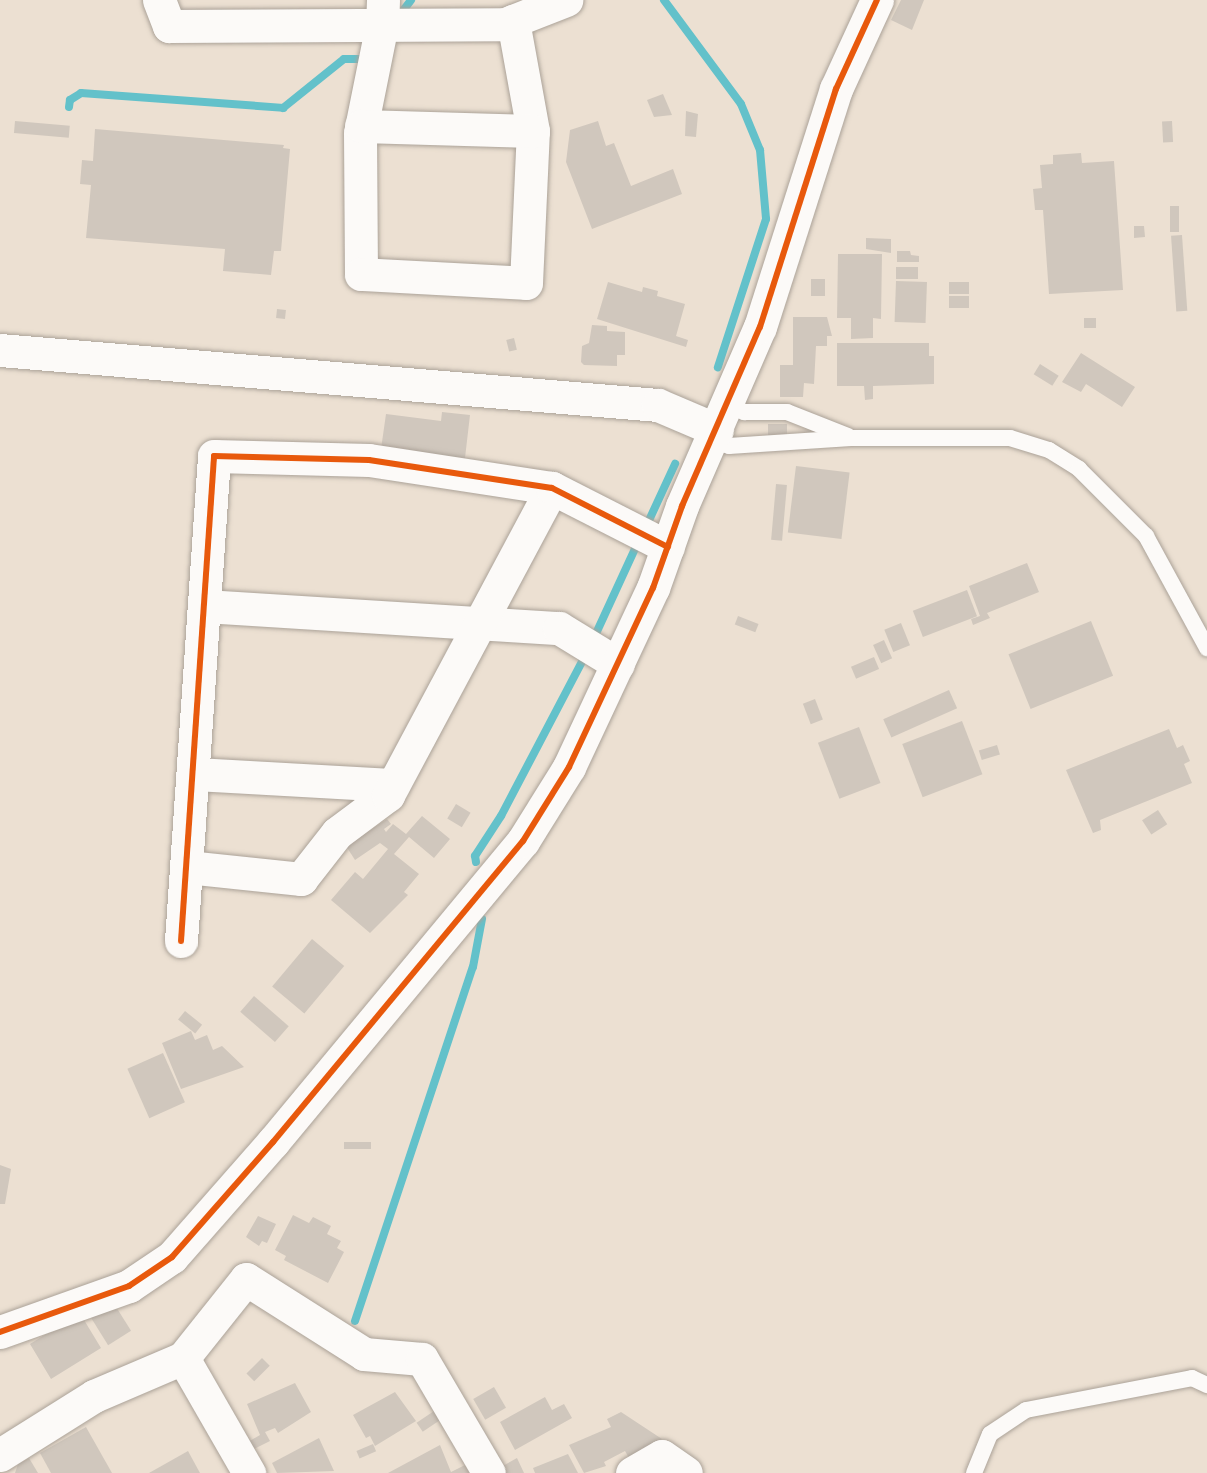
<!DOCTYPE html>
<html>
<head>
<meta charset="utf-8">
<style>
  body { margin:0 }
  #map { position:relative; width:1207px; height:1473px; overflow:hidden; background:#ece0d2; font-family:Rubik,sans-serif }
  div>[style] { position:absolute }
  .stream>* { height:8px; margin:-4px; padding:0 4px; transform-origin:4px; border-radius:4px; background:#63c1ca }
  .building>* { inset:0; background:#d0c7bd; transform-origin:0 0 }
  .roads { filter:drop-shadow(0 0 2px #aba298) drop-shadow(0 0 2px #aba298) }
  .service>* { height:16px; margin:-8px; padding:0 8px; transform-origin:8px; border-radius:8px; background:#fcfaf8 }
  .minor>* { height:33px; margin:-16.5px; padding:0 16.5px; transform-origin:16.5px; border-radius:16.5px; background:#fcfaf8 }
  .cycleway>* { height:6px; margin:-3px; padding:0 3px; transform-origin:3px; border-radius:3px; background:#e8590c }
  span { translate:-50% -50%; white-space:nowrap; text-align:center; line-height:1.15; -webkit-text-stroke:4.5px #fdf0e0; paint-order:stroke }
</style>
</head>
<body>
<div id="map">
  <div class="stream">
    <div style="left:664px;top:0;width:129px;rotate:53.5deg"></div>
    <div style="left:741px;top:104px;width:50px;rotate:67.6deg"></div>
    <div style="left:760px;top:150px;width:69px;rotate:85deg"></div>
    <div style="left:766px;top:219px;width:156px;rotate:108deg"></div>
    <div style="left:399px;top:16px;width:20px;rotate:-53deg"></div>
    <div style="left:69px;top:107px;width:7px;rotate:-82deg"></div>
    <div style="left:70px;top:100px;width:13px;rotate:-32deg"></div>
    <div style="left:81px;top:93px;width:203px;rotate:4.2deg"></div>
    <div style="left:283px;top:108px;width:78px;rotate:-38.8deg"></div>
    <div style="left:344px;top:59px;width:21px"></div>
    <div style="left:645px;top:529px;width:72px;rotate:-65.2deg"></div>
    <div style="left:593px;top:640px;width:110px;rotate:-65.3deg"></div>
    <div style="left:476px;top:862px;width:6px;rotate:-99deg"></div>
    <div style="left:475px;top:856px;width:48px;rotate:-57deg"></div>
    <div style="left:501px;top:816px;width:185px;rotate:-62.3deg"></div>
    <div style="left:355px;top:1321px;width:373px;rotate:-71.6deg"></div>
    <div style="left:473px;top:967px;width:49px;rotate:-79.4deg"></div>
  </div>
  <div class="building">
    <div style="clip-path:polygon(901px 0,924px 0,912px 30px,891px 20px)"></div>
    <div style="clip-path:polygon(663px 94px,672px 115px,654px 117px,647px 100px)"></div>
    <div style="clip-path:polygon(686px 111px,698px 114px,696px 137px,685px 136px)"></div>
    <div style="left:15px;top:121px;width:55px;height:12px;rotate:5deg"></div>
    <div style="clip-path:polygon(598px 121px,606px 146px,614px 143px,631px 186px,673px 169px,682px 194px,592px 229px,566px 162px,570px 130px)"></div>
    <div style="left:1172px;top:121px;width:21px;height:10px;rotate:87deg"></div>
    <div style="clip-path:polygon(95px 129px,284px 145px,283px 148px,290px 149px,281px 251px,274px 251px,271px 275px,223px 271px,225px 249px,86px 238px,91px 185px,80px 184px,82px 160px,93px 161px)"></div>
    <div style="clip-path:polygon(1081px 153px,1082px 163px,1114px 161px,1123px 290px,1049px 294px,1043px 210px,1035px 210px,1033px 189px,1042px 188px,1040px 165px,1053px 164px,1053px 155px)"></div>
    <div style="left:1170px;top:206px;width:9px;height:26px"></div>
    <div style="clip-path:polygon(1134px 226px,1144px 226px,1145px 237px,1134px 238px)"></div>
    <div style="left:1182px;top:235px;width:76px;height:11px;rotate:86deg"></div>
    <div style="clip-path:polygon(866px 238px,891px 239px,891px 253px,866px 249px)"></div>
    <div style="clip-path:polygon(897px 251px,910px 251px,911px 255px,919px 256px,919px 262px,897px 262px)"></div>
    <div style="clip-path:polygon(838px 254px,882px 254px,881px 319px,873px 318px,873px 338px,851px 339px,851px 318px,837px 318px)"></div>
    <div style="left:896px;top:267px;width:22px;height:12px"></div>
    <div style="left:811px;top:279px;width:14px;height:17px"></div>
    <div style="left:896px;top:281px;width:31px;height:41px;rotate:2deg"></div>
    <div style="clip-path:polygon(608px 282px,642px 292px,643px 287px,658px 291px,657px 296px,685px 304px,676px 336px,688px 340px,686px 347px,597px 319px)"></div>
    <div style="left:949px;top:282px;width:20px;height:12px"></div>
    <div style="left:949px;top:296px;width:20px;height:12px"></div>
    <div style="left:277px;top:309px;width:9px;height:9px;rotate:6deg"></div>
    <div style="clip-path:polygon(793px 317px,827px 317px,832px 336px,827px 336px,827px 346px,816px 346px,814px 384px,804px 383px,803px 397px,780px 397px,780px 365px,793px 365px)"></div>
    <div style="left:1084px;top:318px;width:12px;height:10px"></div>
    <div style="clip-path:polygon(592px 325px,607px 326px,607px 331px,625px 332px,625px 355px,617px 355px,617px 366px,584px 365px,581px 362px,582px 346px,589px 343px)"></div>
    <div style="left:514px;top:338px;width:12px;height:8px;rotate:76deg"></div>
    <div style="clip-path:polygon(837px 343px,929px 343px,929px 356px,934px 356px,934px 384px,873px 386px,873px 399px,865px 400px,864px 386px,837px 386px)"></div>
    <div style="clip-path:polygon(1081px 353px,1135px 387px,1122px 407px,1086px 384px,1081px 392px,1062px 382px)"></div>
    <div style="left:1040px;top:364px;width:22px;height:12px;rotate:32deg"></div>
    <div style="clip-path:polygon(442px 412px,470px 415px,465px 458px,381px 449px,386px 414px,441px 421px)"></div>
    <div style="left:768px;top:424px;width:19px;height:11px"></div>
    <div style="left:796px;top:466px;width:54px;height:67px;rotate:7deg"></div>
    <div style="left:776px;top:484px;width:11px;height:56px;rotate:5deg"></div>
    <div style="clip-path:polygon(1027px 563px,1039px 592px,987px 613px,990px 618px,973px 625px,971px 619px,980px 616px,969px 586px)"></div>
    <div style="left:967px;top:590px;width:28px;height:58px;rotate:69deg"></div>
    <div style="left:738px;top:616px;width:22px;height:9px;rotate:21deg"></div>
    <div style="left:1091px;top:621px;width:59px;height:89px;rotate:68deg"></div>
    <div style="left:901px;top:623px;width:24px;height:18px;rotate:68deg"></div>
    <div style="left:884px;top:640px;width:20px;height:12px;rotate:66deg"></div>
    <div style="left:874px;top:657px;width:13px;height:25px;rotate:67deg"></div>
    <div style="left:949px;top:690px;width:20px;height:72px;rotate:66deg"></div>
    <div style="left:815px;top:699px;width:22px;height:13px;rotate:69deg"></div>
    <div style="left:962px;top:721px;width:57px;height:64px;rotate:69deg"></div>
    <div style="left:859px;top:727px;width:60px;height:44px;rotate:69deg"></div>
    <div style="clip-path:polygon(1169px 729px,1177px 748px,1183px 745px,1190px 761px,1184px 764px,1192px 783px,1100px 820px,1101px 830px,1093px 833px,1066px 770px)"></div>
    <div style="left:997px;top:745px;width:10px;height:19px;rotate:73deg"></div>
    <div style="left:456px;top:804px;width:17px;height:17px;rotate:31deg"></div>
    <div style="left:1158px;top:810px;width:17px;height:19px;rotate:57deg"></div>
    <div style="clip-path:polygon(422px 816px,450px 839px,434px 858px,409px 837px,394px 854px,419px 874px,404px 892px,408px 895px,370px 933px,331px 900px,355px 872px,363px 879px,388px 849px,380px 843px,355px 860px,346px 846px,387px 819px,391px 824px,384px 829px,386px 832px,393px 824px,406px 834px)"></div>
    <div style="left:312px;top:939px;width:42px;height:62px;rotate:40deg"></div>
    <div style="left:254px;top:996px;width:46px;height:21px;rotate:41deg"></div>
    <div style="left:185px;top:1011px;width:22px;height:11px;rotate:39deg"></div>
    <div style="clip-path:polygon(191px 1031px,195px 1040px,207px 1035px,213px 1050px,222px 1046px,244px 1067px,181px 1089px,162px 1043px)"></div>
    <div style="left:163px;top:1053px;width:54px;height:39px;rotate:66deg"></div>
    <div style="left:344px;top:1142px;width:27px;height:7px"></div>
    <div style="clip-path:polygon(0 1165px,11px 1169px,5px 1204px,0 1204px)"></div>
    <div style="clip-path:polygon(293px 1215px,309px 1223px,313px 1217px,331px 1226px,327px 1234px,341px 1241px,337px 1248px,344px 1252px,328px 1283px,284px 1260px,286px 1256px,275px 1250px)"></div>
    <div style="clip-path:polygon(258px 1216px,276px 1224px,267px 1243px,262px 1241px,259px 1246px,246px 1237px)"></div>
    <div style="left:113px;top:1302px;width:34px;height:27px;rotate:58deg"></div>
    <div style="clip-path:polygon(81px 1315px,101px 1348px,51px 1379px,30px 1344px,51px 1331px,49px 1328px)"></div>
    <div style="left:262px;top:1358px;width:11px;height:22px;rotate:45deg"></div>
    <div style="clip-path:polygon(295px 1383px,311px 1412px,278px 1433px,275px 1428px,265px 1432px,270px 1441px,252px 1450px,248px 1442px,260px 1435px,247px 1404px)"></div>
    <div style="left:494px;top:1387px;width:24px;height:24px;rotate:60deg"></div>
    <div style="clip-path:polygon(395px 1392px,416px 1421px,375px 1446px,370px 1436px,366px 1438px,353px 1415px)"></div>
    <div style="clip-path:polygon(545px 1397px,552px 1410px,564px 1404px,572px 1418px,515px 1450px,500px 1422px)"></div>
    <div style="left:434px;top:1411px;width:11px;height:21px;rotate:56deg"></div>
    <div style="clip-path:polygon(621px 1412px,662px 1439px,629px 1458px,625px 1451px,604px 1462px,606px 1466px,584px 1473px,569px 1445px,611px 1427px,607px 1419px)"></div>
    <div style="clip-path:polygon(86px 1427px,112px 1473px,51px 1473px,40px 1453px)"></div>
    <div style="clip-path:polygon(319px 1438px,334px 1471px,277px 1473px,272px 1463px)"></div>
    <div style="left:373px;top:1444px;width:8px;height:18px;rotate:67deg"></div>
    <div style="clip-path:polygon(440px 1445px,451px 1472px,465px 1465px,470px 1473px,388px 1473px)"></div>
    <div style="clip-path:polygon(188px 1451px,200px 1473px,149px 1473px)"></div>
    <div style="clip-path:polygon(568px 1454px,578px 1473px,535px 1473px,533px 1468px)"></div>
    <div style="clip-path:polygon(29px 1458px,38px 1473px,15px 1473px,18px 1464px)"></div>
    <div style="clip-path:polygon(517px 1458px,524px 1473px,504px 1473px,501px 1467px)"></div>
  </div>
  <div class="roads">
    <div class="service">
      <div style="left:729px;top:405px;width:17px;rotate:25deg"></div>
      <div style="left:744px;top:412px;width:43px"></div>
      <div style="left:787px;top:412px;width:66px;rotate:21.5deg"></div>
      <div style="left:712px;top:440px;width:18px;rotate:19deg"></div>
      <div style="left:729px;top:446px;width:122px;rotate:-3.8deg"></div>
      <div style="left:851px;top:438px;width:159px"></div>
      <div style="left:1010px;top:438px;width:41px;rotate:17.1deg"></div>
      <div style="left:1049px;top:450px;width:36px;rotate:32deg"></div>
      <div style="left:1079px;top:469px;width:95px;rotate:45deg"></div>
      <div style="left:1146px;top:536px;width:128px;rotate:61.4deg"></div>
      <div style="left:974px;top:1473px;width:42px;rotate:-67.7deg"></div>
      <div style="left:990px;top:1434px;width:43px;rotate:-33.7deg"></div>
      <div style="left:1026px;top:1410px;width:169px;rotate:-10.9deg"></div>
      <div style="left:1192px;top:1378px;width:17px;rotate:25deg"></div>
    </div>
    <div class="minor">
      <div style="left:159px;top:0;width:28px;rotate:69deg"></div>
      <div style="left:169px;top:26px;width:336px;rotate:-0.3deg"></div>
      <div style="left:505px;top:24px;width:66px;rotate:-21.5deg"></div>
      <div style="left:383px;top:0;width:24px;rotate:92deg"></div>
      <div style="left:382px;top:24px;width:111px;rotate:101.4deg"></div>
      <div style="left:360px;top:133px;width:141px;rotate:89.6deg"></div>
      <div style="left:361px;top:274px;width:165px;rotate:3.1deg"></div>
      <div style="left:526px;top:283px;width:152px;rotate:-87.4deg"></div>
      <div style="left:533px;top:131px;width:112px;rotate:-100.3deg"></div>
      <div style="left:361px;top:126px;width:172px;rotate:1.7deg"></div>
      <div style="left:0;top:350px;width:660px;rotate:4.78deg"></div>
      <div style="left:658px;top:405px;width:64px;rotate:23deg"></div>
      <div style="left:205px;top:606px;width:355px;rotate:3.6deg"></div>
      <div style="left:559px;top:628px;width:69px;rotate:31.4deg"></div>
      <div style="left:194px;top:774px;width:199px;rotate:3.2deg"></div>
      <div style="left:187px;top:867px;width:115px;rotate:6deg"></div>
      <div style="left:301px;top:879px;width:58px;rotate:-52deg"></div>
      <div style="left:337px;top:833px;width:64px;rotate:-36.7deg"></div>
      <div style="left:388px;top:795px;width:348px;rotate:-61.9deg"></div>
      <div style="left:181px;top:941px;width:486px;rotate:-86.1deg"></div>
      <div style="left:214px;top:456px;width:155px;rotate:1.5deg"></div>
      <div style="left:369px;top:460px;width:185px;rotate:8.7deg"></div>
      <div style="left:552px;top:488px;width:130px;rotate:27deg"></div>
      <div style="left:0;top:1332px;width:137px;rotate:-19.6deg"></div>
      <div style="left:129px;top:1286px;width:52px;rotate:-34deg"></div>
      <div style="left:172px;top:1257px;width:153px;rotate:-48.7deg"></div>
      <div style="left:273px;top:1142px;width:391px;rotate:-50.3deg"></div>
      <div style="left:523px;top:841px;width:87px;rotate:-58.1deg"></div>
      <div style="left:569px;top:767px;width:198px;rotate:-64.9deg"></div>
      <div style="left:653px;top:588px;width:87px;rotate:-70.5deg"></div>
      <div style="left:682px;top:506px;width:195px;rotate:-66.5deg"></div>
      <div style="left:760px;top:327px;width:250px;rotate:-72.3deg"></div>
      <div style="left:836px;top:89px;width:98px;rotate:-65.3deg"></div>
      <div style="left:183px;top:1358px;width:133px;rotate:60.1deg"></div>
      <div style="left:0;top:1455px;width:111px;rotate:-32.1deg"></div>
      <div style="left:94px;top:1396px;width:97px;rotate:-23.1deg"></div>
      <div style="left:183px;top:1358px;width:101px;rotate:-51.4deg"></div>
      <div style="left:246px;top:1279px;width:140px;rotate:32.4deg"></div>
      <div style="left:364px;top:1354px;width:58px;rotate:4.9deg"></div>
      <div style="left:422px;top:1359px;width:132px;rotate:59.6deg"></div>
      <div style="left:632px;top:1473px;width:34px;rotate:-30deg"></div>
      <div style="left:662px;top:1456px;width:29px;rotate:35deg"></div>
    </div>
  </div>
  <div class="cycleway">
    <div style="left:181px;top:941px;width:486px;rotate:-86.1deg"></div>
    <div style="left:214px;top:456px;width:155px;rotate:1.5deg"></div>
    <div style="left:369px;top:460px;width:185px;rotate:8.7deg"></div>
    <div style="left:552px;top:488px;width:130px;rotate:27deg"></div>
    <div style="left:0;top:1332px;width:137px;rotate:-19.6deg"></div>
    <div style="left:129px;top:1286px;width:52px;rotate:-34deg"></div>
    <div style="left:172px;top:1257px;width:153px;rotate:-48.7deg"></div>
    <div style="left:273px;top:1142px;width:391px;rotate:-50.3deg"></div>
    <div style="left:523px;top:841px;width:87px;rotate:-58.1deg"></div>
    <div style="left:569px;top:767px;width:198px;rotate:-64.9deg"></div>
    <div style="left:653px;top:588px;width:87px;rotate:-70.5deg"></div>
    <div style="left:682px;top:506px;width:195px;rotate:-66.5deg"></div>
    <div style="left:760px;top:327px;width:250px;rotate:-72.3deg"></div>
    <div style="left:836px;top:89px;width:98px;rotate:-65.3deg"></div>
  </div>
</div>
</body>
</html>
